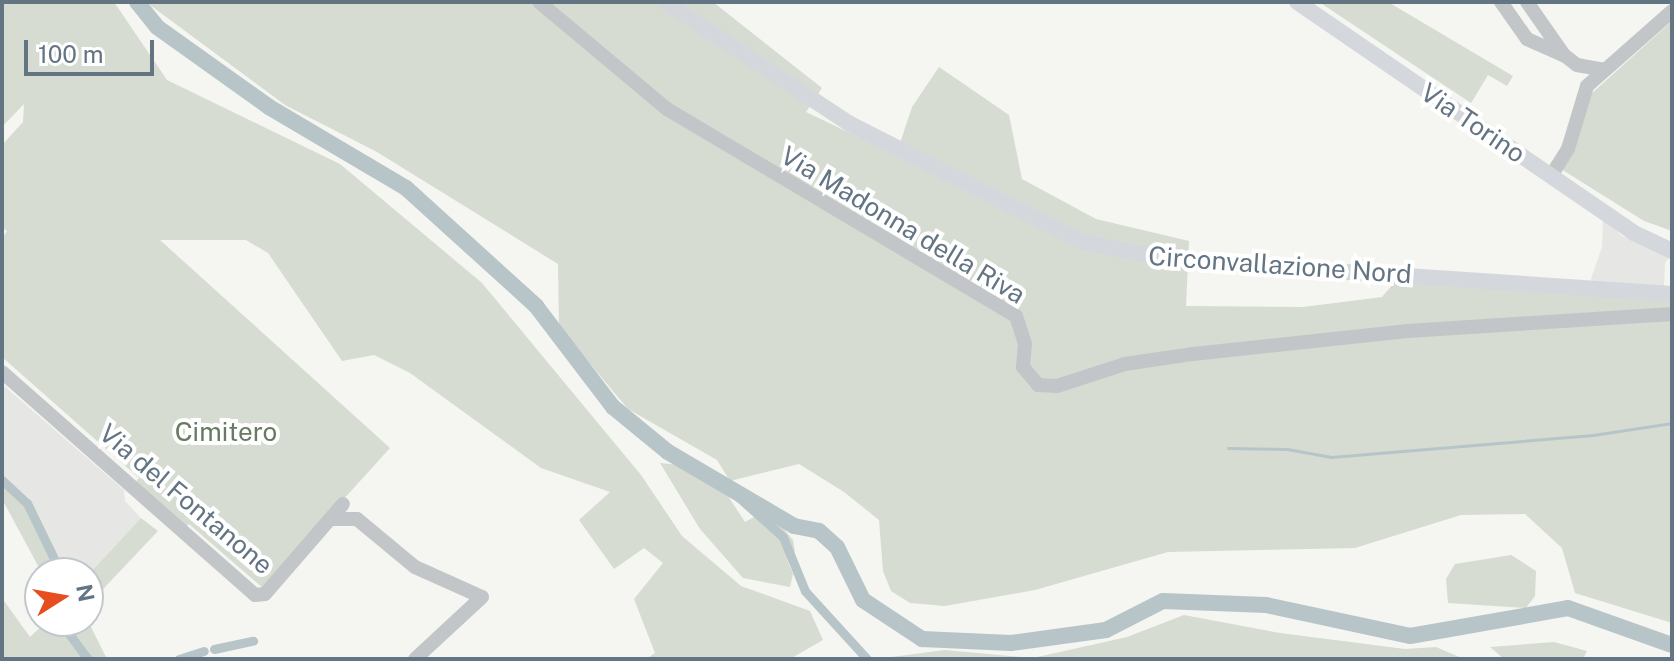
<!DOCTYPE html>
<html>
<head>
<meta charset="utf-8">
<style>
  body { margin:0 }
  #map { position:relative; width:1674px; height:661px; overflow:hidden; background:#f5f5f1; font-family:"Public Sans",sans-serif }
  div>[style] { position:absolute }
  .built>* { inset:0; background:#e6e7e5 }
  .green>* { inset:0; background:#d6dcd2 }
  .stream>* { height:3px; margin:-1.5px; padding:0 1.5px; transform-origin:1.5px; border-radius:1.5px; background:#b7c5c8 }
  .canal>* { height:9px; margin:-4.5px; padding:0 4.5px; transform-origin:4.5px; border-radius:4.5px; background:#b7c5c8 }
  .river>* { height:16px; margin:-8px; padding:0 8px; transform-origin:8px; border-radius:8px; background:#b7c5c8 }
  .minor>* { height:14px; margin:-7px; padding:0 7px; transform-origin:7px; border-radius:7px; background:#c2c6c9 }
  .major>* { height:16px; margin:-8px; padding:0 8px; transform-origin:8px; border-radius:8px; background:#d4d8dc }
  span { translate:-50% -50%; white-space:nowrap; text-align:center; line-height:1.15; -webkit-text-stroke:8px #fff; paint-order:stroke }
  .street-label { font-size:26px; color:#637583 }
  .park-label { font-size:26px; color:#677a62 }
  .frame { position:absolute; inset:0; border:4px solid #637583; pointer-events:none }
  .north { position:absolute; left:24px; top:557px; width:80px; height:80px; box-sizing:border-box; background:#fff; border:2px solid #c1c8cd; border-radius:50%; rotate:79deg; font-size:22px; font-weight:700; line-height:32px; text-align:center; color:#637583 }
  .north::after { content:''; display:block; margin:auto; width:28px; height:36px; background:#e74e1f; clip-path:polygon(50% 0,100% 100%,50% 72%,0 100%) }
  .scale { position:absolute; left:24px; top:40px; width:130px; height:36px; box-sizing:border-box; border:4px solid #637583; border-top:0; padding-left:10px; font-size:24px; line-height:28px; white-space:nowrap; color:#637583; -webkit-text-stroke:6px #fff; paint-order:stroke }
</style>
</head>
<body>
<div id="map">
  <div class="built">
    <div style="clip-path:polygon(1603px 218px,1622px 236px,1672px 254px,1665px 263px,1664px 287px,1590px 282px,1602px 247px)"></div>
    <div style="clip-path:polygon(2px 384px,124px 490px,125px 501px,141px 518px,88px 575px,57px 573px,2px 482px)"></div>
  </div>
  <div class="green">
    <div style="clip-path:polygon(2px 2px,114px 2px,167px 80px,340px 164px,482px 283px,641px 475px,682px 536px,741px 586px,810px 611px,823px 640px,790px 659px,646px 659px,655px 653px,634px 599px,663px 563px,644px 548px,614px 569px,579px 520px,610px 492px,541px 468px,410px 373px,374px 355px,342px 361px,268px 253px,246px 240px,160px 240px,390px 448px,263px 588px,189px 524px,183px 529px,134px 484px,139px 478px,2px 357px,2px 238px,7px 231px,2px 227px,2px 145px,23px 122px,24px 104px,2px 127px)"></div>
    <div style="clip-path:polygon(146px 2px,713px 2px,822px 88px,806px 112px,896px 155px,912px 107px,939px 67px,1009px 115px,1022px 179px,1096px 219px,1189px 241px,1186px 306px,1303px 307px,1382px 297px,1394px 283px,1672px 299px,1672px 623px,1575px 593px,1562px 548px,1525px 514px,1461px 515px,1355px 548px,1168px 552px,1035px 590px,945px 606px,910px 603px,891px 591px,883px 571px,879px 520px,844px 492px,799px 464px,730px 481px,717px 460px,628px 409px,559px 327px,558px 264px,377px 152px,285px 105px)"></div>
    <div style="clip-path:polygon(1319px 2px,1388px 2px,1513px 76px,1507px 86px,1488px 75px,1471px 103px)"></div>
    <div style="clip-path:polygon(1672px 21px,1672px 231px,1644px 221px,1561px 169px,1591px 94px)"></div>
    <div style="clip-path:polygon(660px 463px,680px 465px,726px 493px,745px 522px,754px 517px,778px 522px,793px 540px,795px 552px,787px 559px,793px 574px,790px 587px,743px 578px,700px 529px)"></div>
    <div style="clip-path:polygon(2px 482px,25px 504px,57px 573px,42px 573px,2px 499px)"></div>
    <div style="clip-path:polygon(141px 518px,158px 531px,89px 604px,90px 625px,107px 659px,2px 659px,2px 598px,30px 637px,47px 621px,88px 621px,88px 575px)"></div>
    <div style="clip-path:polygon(1511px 555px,1536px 571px,1535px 596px,1526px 608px,1448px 603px,1446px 579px,1455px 564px)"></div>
    <div style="clip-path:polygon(1184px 615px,1280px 633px,1405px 649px,1436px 647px,1464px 659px,876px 659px,945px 650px,1033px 658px,1127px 637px)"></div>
    <div style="clip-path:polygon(1554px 642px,1587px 651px,1583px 659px,1504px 659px,1490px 647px)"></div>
  </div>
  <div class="stream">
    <div style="left:1228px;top:448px;width:59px;rotate:1deg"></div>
    <div style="left:1287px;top:449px;width:45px;rotate:10.3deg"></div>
    <div style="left:1331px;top:457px;width:263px;rotate:-4.8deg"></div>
    <div style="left:1593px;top:435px;width:80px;rotate:-8.6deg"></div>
  </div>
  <div class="canal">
    <div style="left:718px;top:479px;width:87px;rotate:41.7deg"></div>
    <div style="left:783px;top:537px;width:58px;rotate:67.8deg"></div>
    <div style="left:805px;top:591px;width:92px;rotate:47.6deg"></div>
    <div style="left:2px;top:480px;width:34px;rotate:43deg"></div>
    <div style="left:27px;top:503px;width:78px;rotate:64.1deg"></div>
    <div style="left:67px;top:621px;width:13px;rotate:81deg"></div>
    <div style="left:69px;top:634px;width:31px;rotate:53deg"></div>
    <div style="left:214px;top:649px;width:40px;rotate:-12deg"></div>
    <div style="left:179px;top:659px;width:26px;rotate:-18deg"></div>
  </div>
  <div class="river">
    <div style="left:137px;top:2px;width:32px;rotate:51deg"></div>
    <div style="left:157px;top:27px;width:138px;rotate:35.5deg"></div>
    <div style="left:269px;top:107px;width:159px;rotate:30.6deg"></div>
    <div style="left:406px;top:188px;width:176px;rotate:42.2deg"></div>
    <div style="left:536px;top:306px;width:127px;rotate:52.7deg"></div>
    <div style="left:613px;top:407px;width:71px;rotate:39.3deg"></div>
    <div style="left:668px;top:452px;width:146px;rotate:30.4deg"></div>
    <div style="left:794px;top:526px;width:25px;rotate:11deg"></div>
    <div style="left:819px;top:531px;width:24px;rotate:42deg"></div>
    <div style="left:837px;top:547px;width:59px;rotate:63.9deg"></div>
    <div style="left:863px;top:600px;width:71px;rotate:33.5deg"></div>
    <div style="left:922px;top:639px;width:89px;rotate:2.6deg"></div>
    <div style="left:1011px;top:643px;width:96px;rotate:-7.8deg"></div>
    <div style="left:1106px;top:630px;width:64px;rotate:-27deg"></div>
    <div style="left:1163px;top:601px;width:103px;rotate:2.2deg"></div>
    <div style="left:1266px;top:605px;width:147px;rotate:12.1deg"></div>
    <div style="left:1410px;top:636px;width:160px;rotate:-10deg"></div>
    <div style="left:1568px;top:608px;width:110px;rotate:19.6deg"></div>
  </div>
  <div class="minor">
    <div style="left:539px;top:2px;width:167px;rotate:39.9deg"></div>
    <div style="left:667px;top:109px;width:406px;rotate:30.7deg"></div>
    <div style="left:1016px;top:316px;width:29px;rotate:72deg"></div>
    <div style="left:1025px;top:344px;width:23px;rotate:95deg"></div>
    <div style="left:1023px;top:367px;width:23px;rotate:50deg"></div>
    <div style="left:1038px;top:385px;width:19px;rotate:3deg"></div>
    <div style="left:1057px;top:386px;width:71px;rotate:-17.9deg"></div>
    <div style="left:1125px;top:364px;width:69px;rotate:-8.4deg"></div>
    <div style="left:1193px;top:354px;width:216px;rotate:-6.1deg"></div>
    <div style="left:1408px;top:331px;width:265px;rotate:-3.7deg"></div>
    <div style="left:1501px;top:2px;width:45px;rotate:54.9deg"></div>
    <div style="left:1527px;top:39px;width:39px;rotate:24deg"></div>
    <div style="left:1527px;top:2px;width:65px;rotate:55.1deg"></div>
    <div style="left:1564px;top:55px;width:16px;rotate:38deg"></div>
    <div style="left:1577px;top:65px;width:28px;rotate:10deg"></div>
    <div style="left:1551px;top:176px;width:32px;rotate:-58deg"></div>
    <div style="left:1568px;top:149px;width:66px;rotate:-73.2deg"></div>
    <div style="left:1587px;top:86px;width:113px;rotate:-41.4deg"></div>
    <div style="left:2px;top:372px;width:337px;rotate:41.4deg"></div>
    <div style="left:255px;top:595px;width:10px;rotate:-6deg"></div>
    <div style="left:265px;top:594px;width:119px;rotate:-49.1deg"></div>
    <div style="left:331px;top:519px;width:26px"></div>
    <div style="left:357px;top:519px;width:75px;rotate:39.6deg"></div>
    <div style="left:415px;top:567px;width:73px;rotate:24.1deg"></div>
    <div style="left:482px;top:597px;width:91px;rotate:137.2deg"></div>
  </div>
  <div class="major">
    <div style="left:665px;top:2px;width:222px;rotate:33.4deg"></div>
    <div style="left:850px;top:124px;width:261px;rotate:26.9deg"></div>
    <div style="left:1083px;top:242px;width:91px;rotate:11.4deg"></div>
    <div style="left:1172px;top:260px;width:501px;rotate:3.89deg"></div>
    <div style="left:1297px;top:2px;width:409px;rotate:34.4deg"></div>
    <div style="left:1634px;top:233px;width:42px;rotate:25.3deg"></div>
  </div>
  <div class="street-label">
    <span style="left:1473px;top:123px;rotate:34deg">Via Torino</span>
    <span style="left:903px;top:225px;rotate:31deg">Via Madonna della Riva</span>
    <span style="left:1280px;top:265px;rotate:4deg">Circonvallazione Nord</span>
    <span style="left:186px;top:499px;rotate:40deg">Via del Fontanone</span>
  </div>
  <div class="park-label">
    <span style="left:226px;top:432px">Cimitero</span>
  </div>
  <div class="frame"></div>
  <div class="north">N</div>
  <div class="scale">100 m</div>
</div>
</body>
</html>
